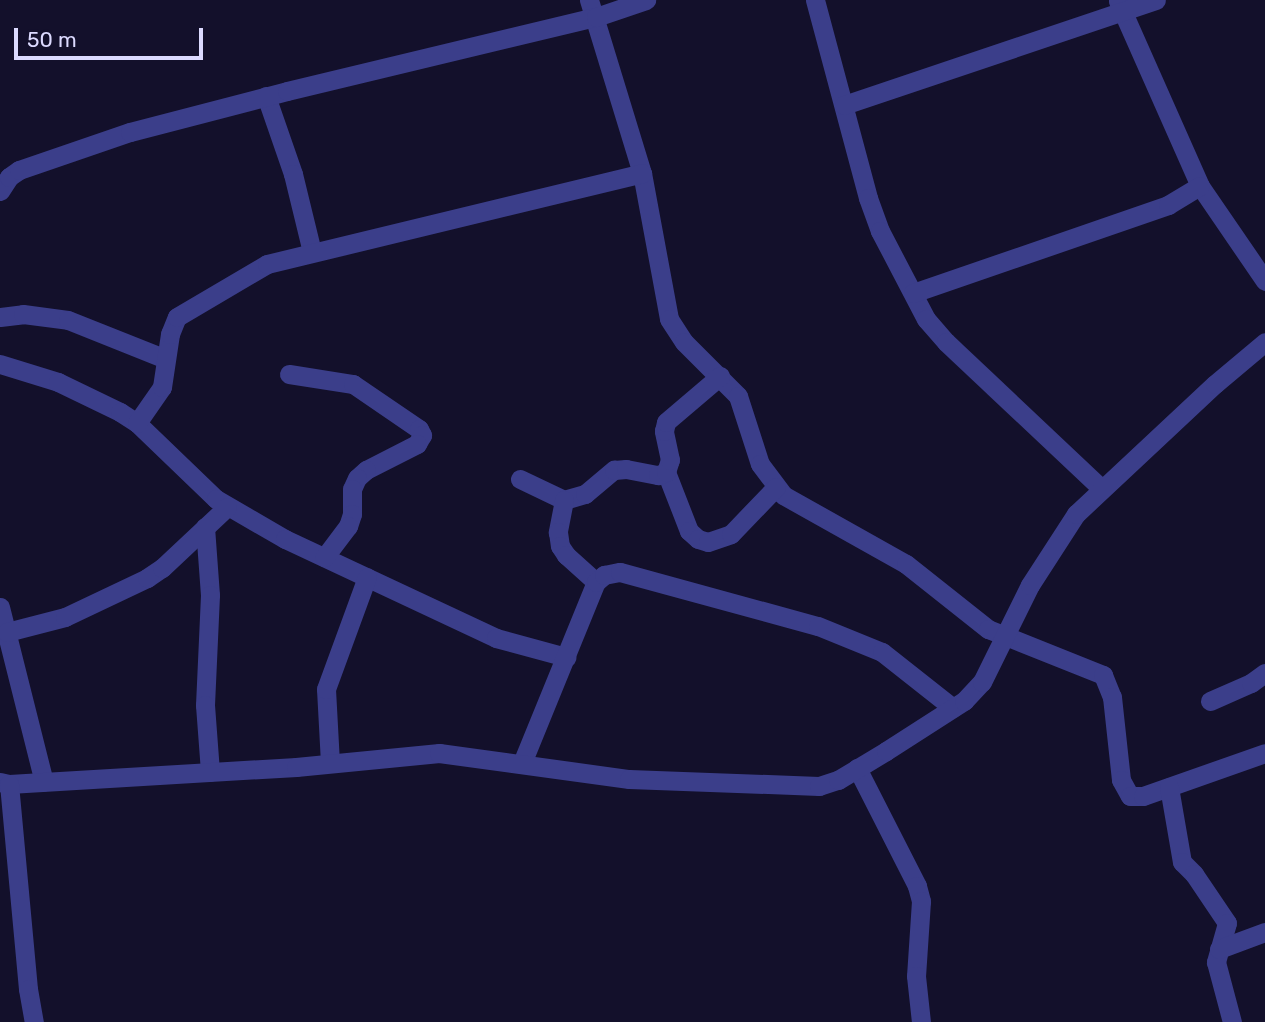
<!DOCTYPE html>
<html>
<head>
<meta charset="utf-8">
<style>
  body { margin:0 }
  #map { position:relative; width:1265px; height:1022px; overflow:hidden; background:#13102b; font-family:Rubik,sans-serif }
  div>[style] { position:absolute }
  .minor>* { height:19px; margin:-9.5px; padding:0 9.5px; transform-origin:9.5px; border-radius:9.5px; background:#3b3e8a }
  span { translate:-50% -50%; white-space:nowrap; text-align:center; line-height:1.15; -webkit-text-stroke:5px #13102b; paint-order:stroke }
  .scale { position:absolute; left:14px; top:28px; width:189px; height:32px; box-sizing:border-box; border:4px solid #dcdaff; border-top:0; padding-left:9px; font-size:21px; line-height:24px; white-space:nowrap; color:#dcdaff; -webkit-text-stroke:5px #13102b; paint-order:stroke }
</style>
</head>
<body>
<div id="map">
  <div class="minor">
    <div style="left:589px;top:0;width:181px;rotate:73deg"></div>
    <div style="left:642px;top:173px;width:148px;rotate:79.5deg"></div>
    <div style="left:669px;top:319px;width:27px;rotate:57deg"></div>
    <div style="left:684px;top:342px;width:76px;rotate:45deg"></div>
    <div style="left:738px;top:396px;width:71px;rotate:72.1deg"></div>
    <div style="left:760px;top:464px;width:39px;rotate:53deg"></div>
    <div style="left:783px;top:495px;width:141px;rotate:29.3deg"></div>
    <div style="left:906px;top:564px;width:105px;rotate:38.4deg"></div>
    <div style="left:988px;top:629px;width:124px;rotate:21.8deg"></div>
    <div style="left:1103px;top:675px;width:24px;rotate:68deg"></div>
    <div style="left:1112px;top:697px;width:83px;rotate:83.8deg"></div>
    <div style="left:1121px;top:780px;width:18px;rotate:61deg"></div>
    <div style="left:1130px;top:796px;width:13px"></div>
    <div style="left:1143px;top:796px;width:129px;rotate:-19.4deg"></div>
    <div style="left:815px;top:0;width:205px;rotate:75deg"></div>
    <div style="left:868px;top:198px;width:35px;rotate:70deg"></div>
    <div style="left:880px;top:231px;width:99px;rotate:62.4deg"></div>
    <div style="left:926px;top:319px;width:30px;rotate:49deg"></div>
    <div style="left:946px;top:342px;width:213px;rotate:43.3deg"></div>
    <div style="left:1118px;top:1px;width:202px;rotate:66.1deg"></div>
    <div style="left:1200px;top:186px;width:115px;rotate:55.6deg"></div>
    <div style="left:266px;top:96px;width:83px;rotate:70.9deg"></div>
    <div style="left:293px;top:174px;width:80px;rotate:76.3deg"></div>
    <div style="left:844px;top:105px;width:329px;rotate:-18.6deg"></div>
    <div style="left:0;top:191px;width:17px;rotate:-57deg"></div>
    <div style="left:9px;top:177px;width:12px;rotate:-35deg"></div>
    <div style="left:19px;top:170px;width:117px;rotate:-18.9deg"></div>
    <div style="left:130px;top:132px;width:162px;rotate:-14.6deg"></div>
    <div style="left:287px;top:91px;width:318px;rotate:-13.5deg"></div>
    <div style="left:596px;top:17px;width:53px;rotate:-18.8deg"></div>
    <div style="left:913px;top:293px;width:270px;rotate:-19deg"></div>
    <div style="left:1168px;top:205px;width:37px;rotate:-31deg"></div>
    <div style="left:0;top:317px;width:23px;rotate:-7deg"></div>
    <div style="left:23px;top:314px;width:45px;rotate:7.6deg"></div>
    <div style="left:68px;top:320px;width:105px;rotate:21.7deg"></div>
    <div style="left:0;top:364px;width:61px;rotate:17.2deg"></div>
    <div style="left:58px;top:382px;width:69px;rotate:25.8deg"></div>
    <div style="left:120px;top:412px;width:20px;rotate:33deg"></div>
    <div style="left:137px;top:423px;width:110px;rotate:43.9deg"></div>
    <div style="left:216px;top:499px;width:80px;rotate:30.1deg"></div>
    <div style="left:285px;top:539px;width:233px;rotate:25.1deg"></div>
    <div style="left:496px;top:638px;width:73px;rotate:15.2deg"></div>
    <div style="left:289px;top:374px;width:65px;rotate:8.9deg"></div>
    <div style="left:353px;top:384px;width:80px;rotate:34.3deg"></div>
    <div style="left:419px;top:429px;width:7px;rotate:63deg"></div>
    <div style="left:422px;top:435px;width:10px;rotate:119deg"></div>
    <div style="left:417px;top:444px;width:57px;rotate:153deg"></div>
    <div style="left:366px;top:470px;width:12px;rotate:138deg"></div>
    <div style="left:357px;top:478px;width:12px;rotate:114deg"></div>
    <div style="left:352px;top:489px;width:25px;rotate:90deg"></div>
    <div style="left:352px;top:514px;width:13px;rotate:108deg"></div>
    <div style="left:348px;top:526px;width:39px;rotate:127deg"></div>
    <div style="left:137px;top:423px;width:44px;rotate:-55.2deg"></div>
    <div style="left:162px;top:387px;width:54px;rotate:-81.4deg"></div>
    <div style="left:170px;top:334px;width:18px;rotate:-68deg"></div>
    <div style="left:177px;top:317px;width:104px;rotate:-30.5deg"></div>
    <div style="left:267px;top:264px;width:386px;rotate:-13.6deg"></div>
    <div style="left:666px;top:472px;width:63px;rotate:68.7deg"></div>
    <div style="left:689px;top:531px;width:12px;rotate:42deg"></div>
    <div style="left:698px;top:539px;width:10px;rotate:17deg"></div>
    <div style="left:708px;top:542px;width:24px;rotate:-19deg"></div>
    <div style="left:731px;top:534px;width:65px;rotate:-46.2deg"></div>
    <div style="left:520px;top:479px;width:49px;rotate:25.5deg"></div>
    <div style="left:564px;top:500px;width:22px;rotate:-16deg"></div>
    <div style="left:585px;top:494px;width:38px;rotate:-40deg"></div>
    <div style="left:614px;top:470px;width:12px;rotate:-5deg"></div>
    <div style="left:626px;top:469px;width:33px;rotate:11deg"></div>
    <div style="left:658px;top:475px;width:9px;rotate:-21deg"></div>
    <div style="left:666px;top:472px;width:13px;rotate:-72deg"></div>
    <div style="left:670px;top:460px;width:30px;rotate:-102deg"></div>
    <div style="left:664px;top:431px;width:9px;rotate:-77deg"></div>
    <div style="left:666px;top:422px;width:71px;rotate:-40.4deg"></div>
    <div style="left:564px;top:500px;width:33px;rotate:101deg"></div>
    <div style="left:558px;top:532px;width:14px;rotate:82deg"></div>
    <div style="left:560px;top:546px;width:11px;rotate:56deg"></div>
    <div style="left:566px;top:555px;width:40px;rotate:42deg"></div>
    <div style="left:205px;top:527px;width:68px;rotate:85.8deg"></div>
    <div style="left:210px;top:595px;width:110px;rotate:92.6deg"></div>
    <div style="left:205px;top:705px;width:67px;rotate:85.7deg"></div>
    <div style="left:0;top:607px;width:180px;rotate:75.9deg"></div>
    <div style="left:7px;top:632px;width:60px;rotate:-14.5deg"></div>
    <div style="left:65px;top:617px;width:91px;rotate:-25.4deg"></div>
    <div style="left:147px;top:578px;width:18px;rotate:-34deg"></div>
    <div style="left:162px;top:568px;width:89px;rotate:-43.2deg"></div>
    <div style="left:1210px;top:701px;width:45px;rotate:-23.7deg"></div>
    <div style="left:1251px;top:683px;width:17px;rotate:-36deg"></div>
    <div style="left:330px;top:763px;width:74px;rotate:-93.1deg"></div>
    <div style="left:326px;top:689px;width:119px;rotate:-69.9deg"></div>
    <div style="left:522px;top:763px;width:196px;rotate:-67.8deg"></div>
    <div style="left:596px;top:582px;width:11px;rotate:-41deg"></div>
    <div style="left:604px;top:575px;width:16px;rotate:-11deg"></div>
    <div style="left:620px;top:572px;width:205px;rotate:15.3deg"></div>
    <div style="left:818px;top:626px;width:69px;rotate:22.1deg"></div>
    <div style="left:882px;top:652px;width:90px;rotate:38.3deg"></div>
    <div style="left:857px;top:768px;width:132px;rotate:63deg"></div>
    <div style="left:917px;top:886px;width:16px;rotate:75deg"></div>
    <div style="left:921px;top:901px;width:75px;rotate:93.8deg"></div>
    <div style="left:916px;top:976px;width:46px;rotate:83.8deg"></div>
    <div style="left:0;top:782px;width:9px;rotate:13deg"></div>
    <div style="left:9px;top:784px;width:288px;rotate:-3.4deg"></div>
    <div style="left:296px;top:767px;width:144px;rotate:-5.6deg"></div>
    <div style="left:439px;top:753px;width:192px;rotate:7.8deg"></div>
    <div style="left:629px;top:779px;width:190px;rotate:2.1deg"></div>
    <div style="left:819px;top:786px;width:20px;rotate:-18deg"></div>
    <div style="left:838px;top:780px;width:56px;rotate:-31.1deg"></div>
    <div style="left:886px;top:751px;width:93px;rotate:-32.7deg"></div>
    <div style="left:964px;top:701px;width:26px;rotate:-47deg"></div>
    <div style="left:982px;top:682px;width:108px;rotate:-63.7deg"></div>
    <div style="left:1030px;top:585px;width:85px;rotate:-57.1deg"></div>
    <div style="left:1076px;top:514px;width:190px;rotate:-43.1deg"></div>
    <div style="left:1215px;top:384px;width:65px;rotate:-40deg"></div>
    <div style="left:9px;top:784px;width:206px;rotate:84.7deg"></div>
    <div style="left:28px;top:989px;width:34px;rotate:80deg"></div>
    <div style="left:1169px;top:787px;width:76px;rotate:80.2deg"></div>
    <div style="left:1182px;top:862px;width:17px;rotate:45deg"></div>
    <div style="left:1194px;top:874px;width:59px;rotate:56deg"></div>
    <div style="left:1227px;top:923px;width:41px;rotate:105.8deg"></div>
    <div style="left:1216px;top:962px;width:62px;rotate:75.1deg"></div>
    <div style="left:1219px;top:949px;width:49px;rotate:-20.3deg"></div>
  </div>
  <div class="scale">50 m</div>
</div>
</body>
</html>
